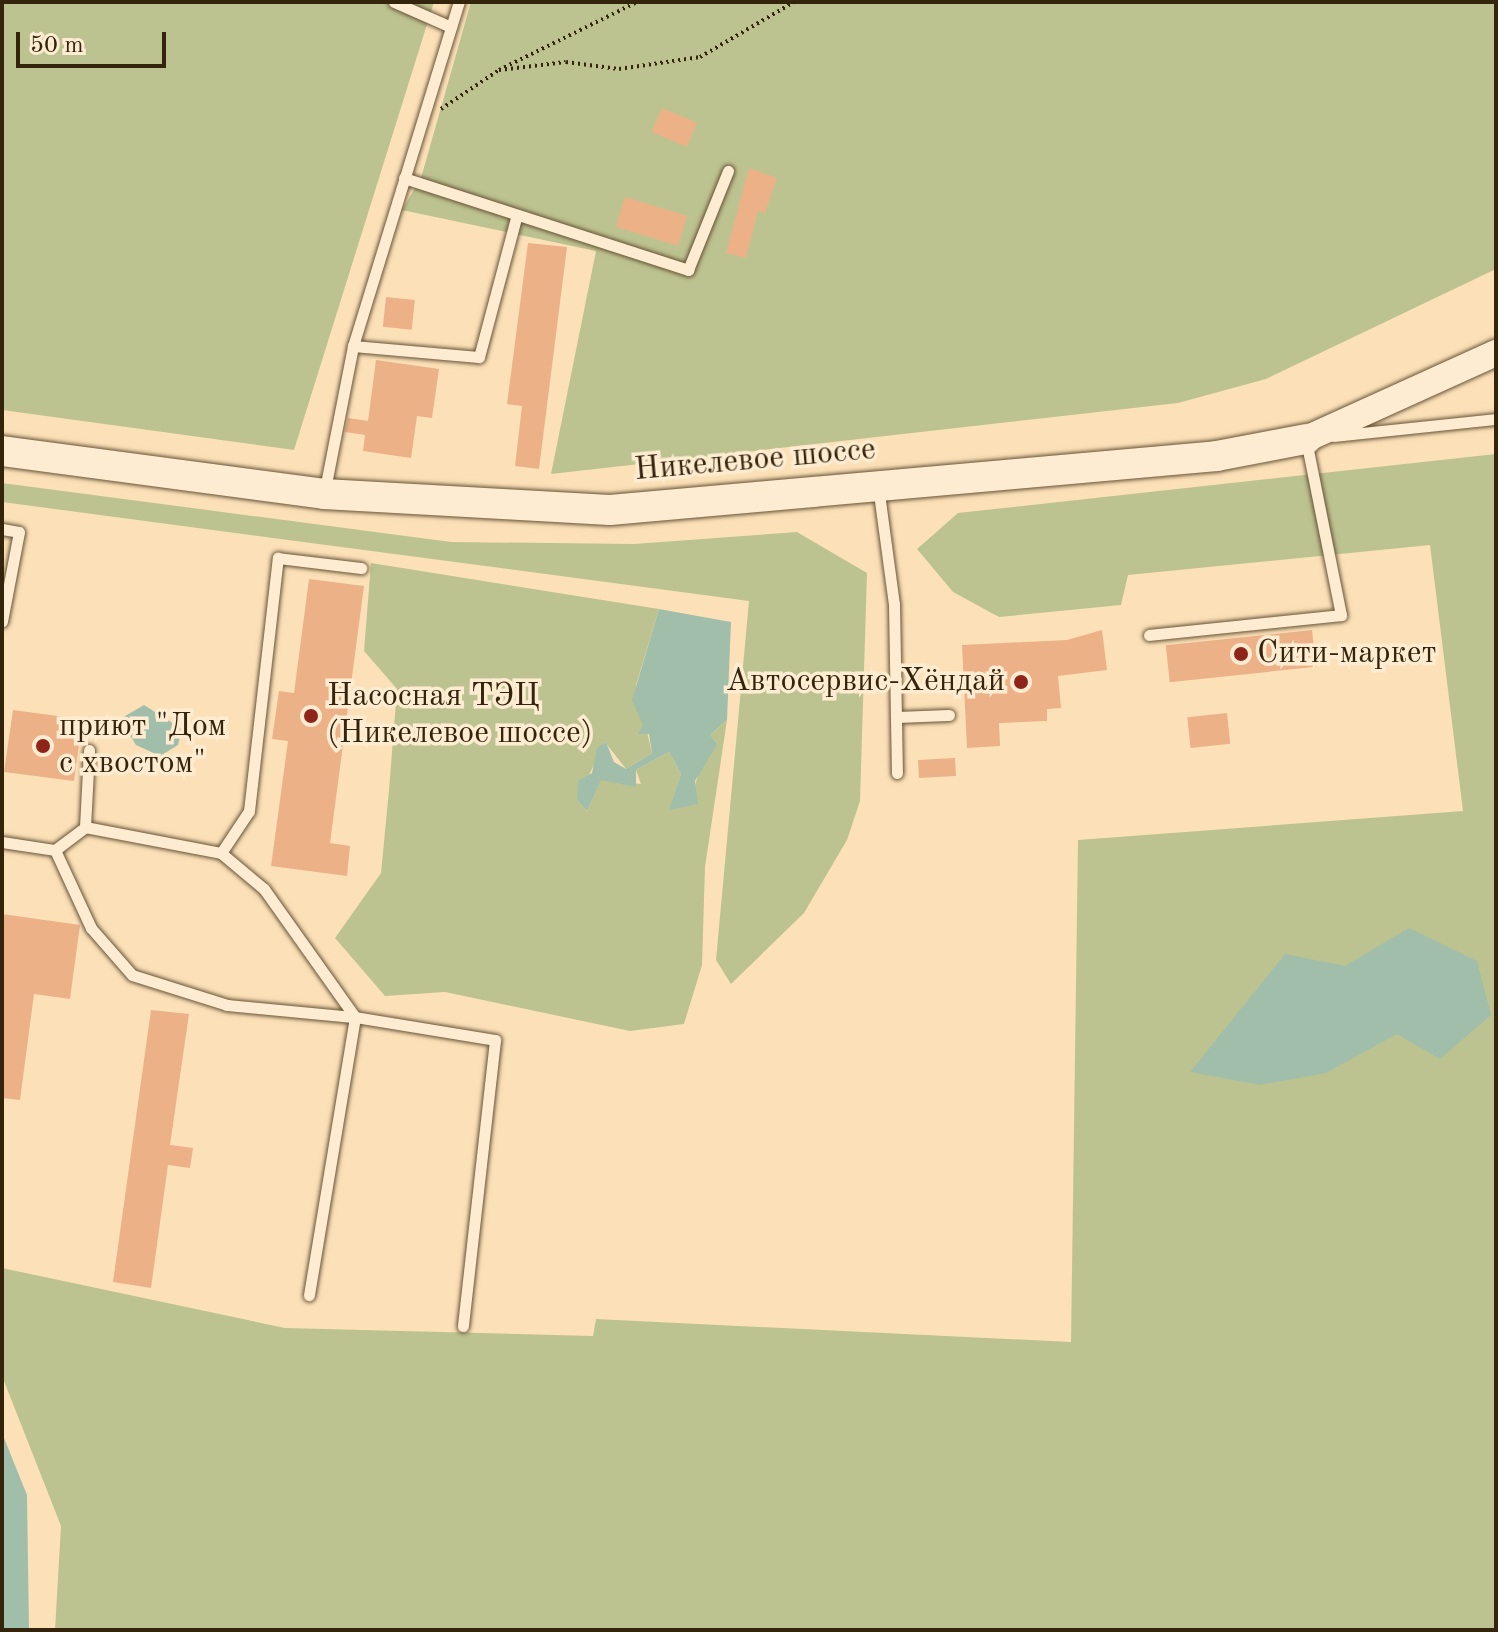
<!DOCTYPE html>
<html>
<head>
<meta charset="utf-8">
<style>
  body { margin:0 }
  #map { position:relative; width:1498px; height:1632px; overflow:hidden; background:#fce1b8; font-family:"Old Standard TT",serif }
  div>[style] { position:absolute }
  .green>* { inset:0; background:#bdc390 }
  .water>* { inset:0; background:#a0bea9 }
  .building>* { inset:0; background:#edb188; transform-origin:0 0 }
  .path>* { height:4px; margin-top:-2px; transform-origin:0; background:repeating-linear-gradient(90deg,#35240c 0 2px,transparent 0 6px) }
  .roads { filter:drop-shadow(0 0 2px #675337) drop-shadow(0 0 2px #675337) }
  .service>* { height:11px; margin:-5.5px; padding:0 5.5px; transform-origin:5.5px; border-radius:5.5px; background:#fdecd1 }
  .tertiary>* { height:26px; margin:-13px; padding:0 13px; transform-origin:13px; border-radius:13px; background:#fdecd1 }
  .secondary>* { height:30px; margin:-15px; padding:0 15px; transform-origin:15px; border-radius:15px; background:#fdecd1 }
  .dots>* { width:22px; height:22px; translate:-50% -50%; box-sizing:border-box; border:4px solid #fdecd1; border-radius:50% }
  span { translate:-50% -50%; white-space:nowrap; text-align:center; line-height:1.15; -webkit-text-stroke:7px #fdecd1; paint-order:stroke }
  .street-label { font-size:32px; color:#35240c }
  .poi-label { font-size:32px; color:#35240c }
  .left { translate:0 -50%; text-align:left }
  .right { translate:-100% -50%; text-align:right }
  .frame { position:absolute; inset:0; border:4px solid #35240c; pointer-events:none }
  .scale { position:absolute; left:16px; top:32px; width:150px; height:36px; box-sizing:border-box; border:4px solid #35240c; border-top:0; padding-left:10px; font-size:24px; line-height:28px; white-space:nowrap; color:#35240c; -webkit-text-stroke:6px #fdecd1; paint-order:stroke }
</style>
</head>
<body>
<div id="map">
  <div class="green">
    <div style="clip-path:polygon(2px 2px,434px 2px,294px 450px,2px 410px)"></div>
    <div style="clip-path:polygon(471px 2px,1496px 2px,1496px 269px,1266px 379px,1178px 403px,551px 474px,596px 251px,402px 210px,421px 178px)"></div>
    <div style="clip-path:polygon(1496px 454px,1496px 1630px,55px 1630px,61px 1526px,2px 1376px,2px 1268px,285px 1328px,593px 1336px,596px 1319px,1071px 1342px,1078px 840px,1463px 811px,1430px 545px,1128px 575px,1121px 605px,999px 617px,953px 592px,917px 549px,958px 513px)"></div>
    <div style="clip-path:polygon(2px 483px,451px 542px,634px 544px,797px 532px,867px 573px,860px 801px,847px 840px,804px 913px,731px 984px,716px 960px,749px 601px,2px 502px)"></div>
    <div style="clip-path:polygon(371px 563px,659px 609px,636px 685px,652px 753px,626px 769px,605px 742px,577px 800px,587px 811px,601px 779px,641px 784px,636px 770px,669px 752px,681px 774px,670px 809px,691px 800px,709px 736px,727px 720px,705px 867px,702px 965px,684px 1024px,630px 1031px,445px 992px,385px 996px,335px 938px,381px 873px,389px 790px,397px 689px,364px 651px)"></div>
  </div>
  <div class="water">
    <div style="clip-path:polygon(659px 609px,731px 622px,727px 720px,710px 735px,717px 745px,695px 781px,698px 804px,669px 810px,681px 774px,669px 752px,636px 770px,636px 787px,601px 780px,587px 811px,577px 800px,578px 781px,592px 773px,597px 748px,606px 742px,614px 762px,626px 769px,652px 753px,649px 734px,638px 734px,643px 725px,632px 700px)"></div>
    <div style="clip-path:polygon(144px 705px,182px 729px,178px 745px,160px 756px,136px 745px,120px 719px)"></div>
    <div style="clip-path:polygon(1409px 928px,1477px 961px,1491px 1015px,1440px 1059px,1397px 1034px,1326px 1073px,1260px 1085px,1190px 1072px,1285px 954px,1345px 966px)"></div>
    <div style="clip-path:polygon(2px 1433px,27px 1495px,29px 1630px,2px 1630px)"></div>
  </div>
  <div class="building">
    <div style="left:662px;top:108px;width:38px;height:26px;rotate:23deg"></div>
    <div style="clip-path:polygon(749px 168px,777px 178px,765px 213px,758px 211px,746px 258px,726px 253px)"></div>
    <div style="left:625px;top:197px;width:65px;height:31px;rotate:17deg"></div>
    <div style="clip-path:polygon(528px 243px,567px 247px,539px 469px,515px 466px,522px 406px,507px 404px)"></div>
    <div style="left:386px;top:297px;width:29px;height:30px;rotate:6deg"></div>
    <div style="clip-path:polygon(376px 360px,439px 369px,432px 418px,417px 416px,411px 458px,363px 451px,365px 435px,345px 432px,348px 418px,368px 421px)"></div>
    <div style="clip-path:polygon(309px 579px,364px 586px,330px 843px,350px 846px,347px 876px,271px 866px,288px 741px,272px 739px,279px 691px,294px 693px)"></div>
    <div style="clip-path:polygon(1102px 630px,1107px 670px,1058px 676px,1061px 708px,1047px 709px,1047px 721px,999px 723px,1000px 746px,967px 748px,962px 645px,1067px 640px)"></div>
    <div style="left:1312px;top:630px;width:37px;height:147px;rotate:84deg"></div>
    <div style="clip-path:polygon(13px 710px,65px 717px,62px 735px,80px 737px,74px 781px,4px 772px)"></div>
    <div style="left:1227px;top:713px;width:31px;height:40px;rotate:84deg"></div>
    <div style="left:955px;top:758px;width:18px;height:37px;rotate:87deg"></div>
    <div style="clip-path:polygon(2px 914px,80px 925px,70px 999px,34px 994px,20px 1100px,2px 1098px)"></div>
    <div style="clip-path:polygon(151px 1010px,189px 1014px,170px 1145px,193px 1148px,190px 1168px,168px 1165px,151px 1288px,113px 1282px)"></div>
  </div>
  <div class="path">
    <div style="left:499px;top:70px;width:67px;rotate:-6.8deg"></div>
    <div style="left:566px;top:62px;width:53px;rotate:7.5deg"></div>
    <div style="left:619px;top:69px;width:82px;rotate:-8.4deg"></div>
    <div style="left:700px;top:57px;width:109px;rotate:-30.3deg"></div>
    <div style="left:441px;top:109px;width:70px;rotate:-33.9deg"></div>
    <div style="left:499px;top:70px;width:154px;rotate:-26.2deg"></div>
  </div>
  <div class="roads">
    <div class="service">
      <div style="left:394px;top:2px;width:62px;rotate:23.7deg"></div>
      <div style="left:404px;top:178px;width:299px;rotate:17.9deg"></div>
      <div style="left:688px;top:270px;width:107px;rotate:-68deg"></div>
      <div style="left:353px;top:346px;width:126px;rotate:5deg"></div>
      <div style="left:479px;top:357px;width:144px;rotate:-75.1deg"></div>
      <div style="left:1334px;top:436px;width:163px;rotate:-6deg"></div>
      <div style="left:878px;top:486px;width:119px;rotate:82.3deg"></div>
      <div style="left:894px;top:604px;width:169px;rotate:89deg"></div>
      <div style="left:324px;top:494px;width:151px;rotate:-78.9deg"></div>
      <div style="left:353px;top:346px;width:360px;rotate:-72.9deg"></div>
      <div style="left:2px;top:529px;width:17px;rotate:10deg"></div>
      <div style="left:19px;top:532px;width:91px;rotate:100.8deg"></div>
      <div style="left:1149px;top:635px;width:193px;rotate:-5.9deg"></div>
      <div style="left:1341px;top:615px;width:178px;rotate:-101.3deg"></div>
      <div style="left:896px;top:717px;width:53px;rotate:-2.2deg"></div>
      <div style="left:85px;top:827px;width:77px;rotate:-87deg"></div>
      <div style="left:2px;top:842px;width:54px;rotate:8.6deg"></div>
      <div style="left:55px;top:850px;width:86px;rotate:65.2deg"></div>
      <div style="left:91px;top:928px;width:62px;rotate:48.9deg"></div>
      <div style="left:132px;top:975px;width:100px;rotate:17.5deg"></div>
      <div style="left:227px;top:1005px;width:129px;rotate:5.4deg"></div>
      <div style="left:355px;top:1017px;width:282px;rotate:99.4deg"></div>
      <div style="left:55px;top:850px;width:38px;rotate:-37deg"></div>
      <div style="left:85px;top:827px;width:138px;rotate:10.8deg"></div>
      <div style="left:221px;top:853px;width:56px;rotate:39.9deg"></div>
      <div style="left:264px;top:889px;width:157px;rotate:54.6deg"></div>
      <div style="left:355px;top:1017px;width:142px;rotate:9.3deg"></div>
      <div style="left:495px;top:1040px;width:288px;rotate:96.4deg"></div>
      <div style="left:221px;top:853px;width:50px;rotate:-56.3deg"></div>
      <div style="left:249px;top:811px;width:255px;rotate:-83.5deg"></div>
      <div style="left:278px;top:558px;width:84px;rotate:6.9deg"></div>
    </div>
    <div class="tertiary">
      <div style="left:1306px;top:439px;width:209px;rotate:-24.4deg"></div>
    </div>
    <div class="secondary">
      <div style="left:2px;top:451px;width:325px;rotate:7.6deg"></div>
      <div style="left:324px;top:494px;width:286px;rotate:3.2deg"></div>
      <div style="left:610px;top:510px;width:609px;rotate:-5.08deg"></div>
      <div style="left:1217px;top:456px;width:91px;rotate:-10.8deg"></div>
    </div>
  </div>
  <div class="dots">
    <div style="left:1241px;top:654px;background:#8f2418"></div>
    <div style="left:1021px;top:682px;background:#8f2418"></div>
    <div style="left:311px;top:716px;background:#8f2418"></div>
    <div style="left:43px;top:746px;background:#8f2418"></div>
  </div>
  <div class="street-label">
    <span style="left:755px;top:461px;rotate:-5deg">Никелевое шоссе</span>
  </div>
  <div class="poi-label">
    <span class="left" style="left:1257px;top:654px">Сити-маркет</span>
    <span class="right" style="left:1005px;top:682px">Автосервис-Хёндай</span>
    <span class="left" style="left:327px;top:716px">Насосная ТЭЦ<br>(Никелевое шоссе)</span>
    <span class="left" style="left:59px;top:746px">приют "Дом<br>с хвостом"</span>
  </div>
  <div class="frame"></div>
  <div class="scale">50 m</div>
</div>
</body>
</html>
